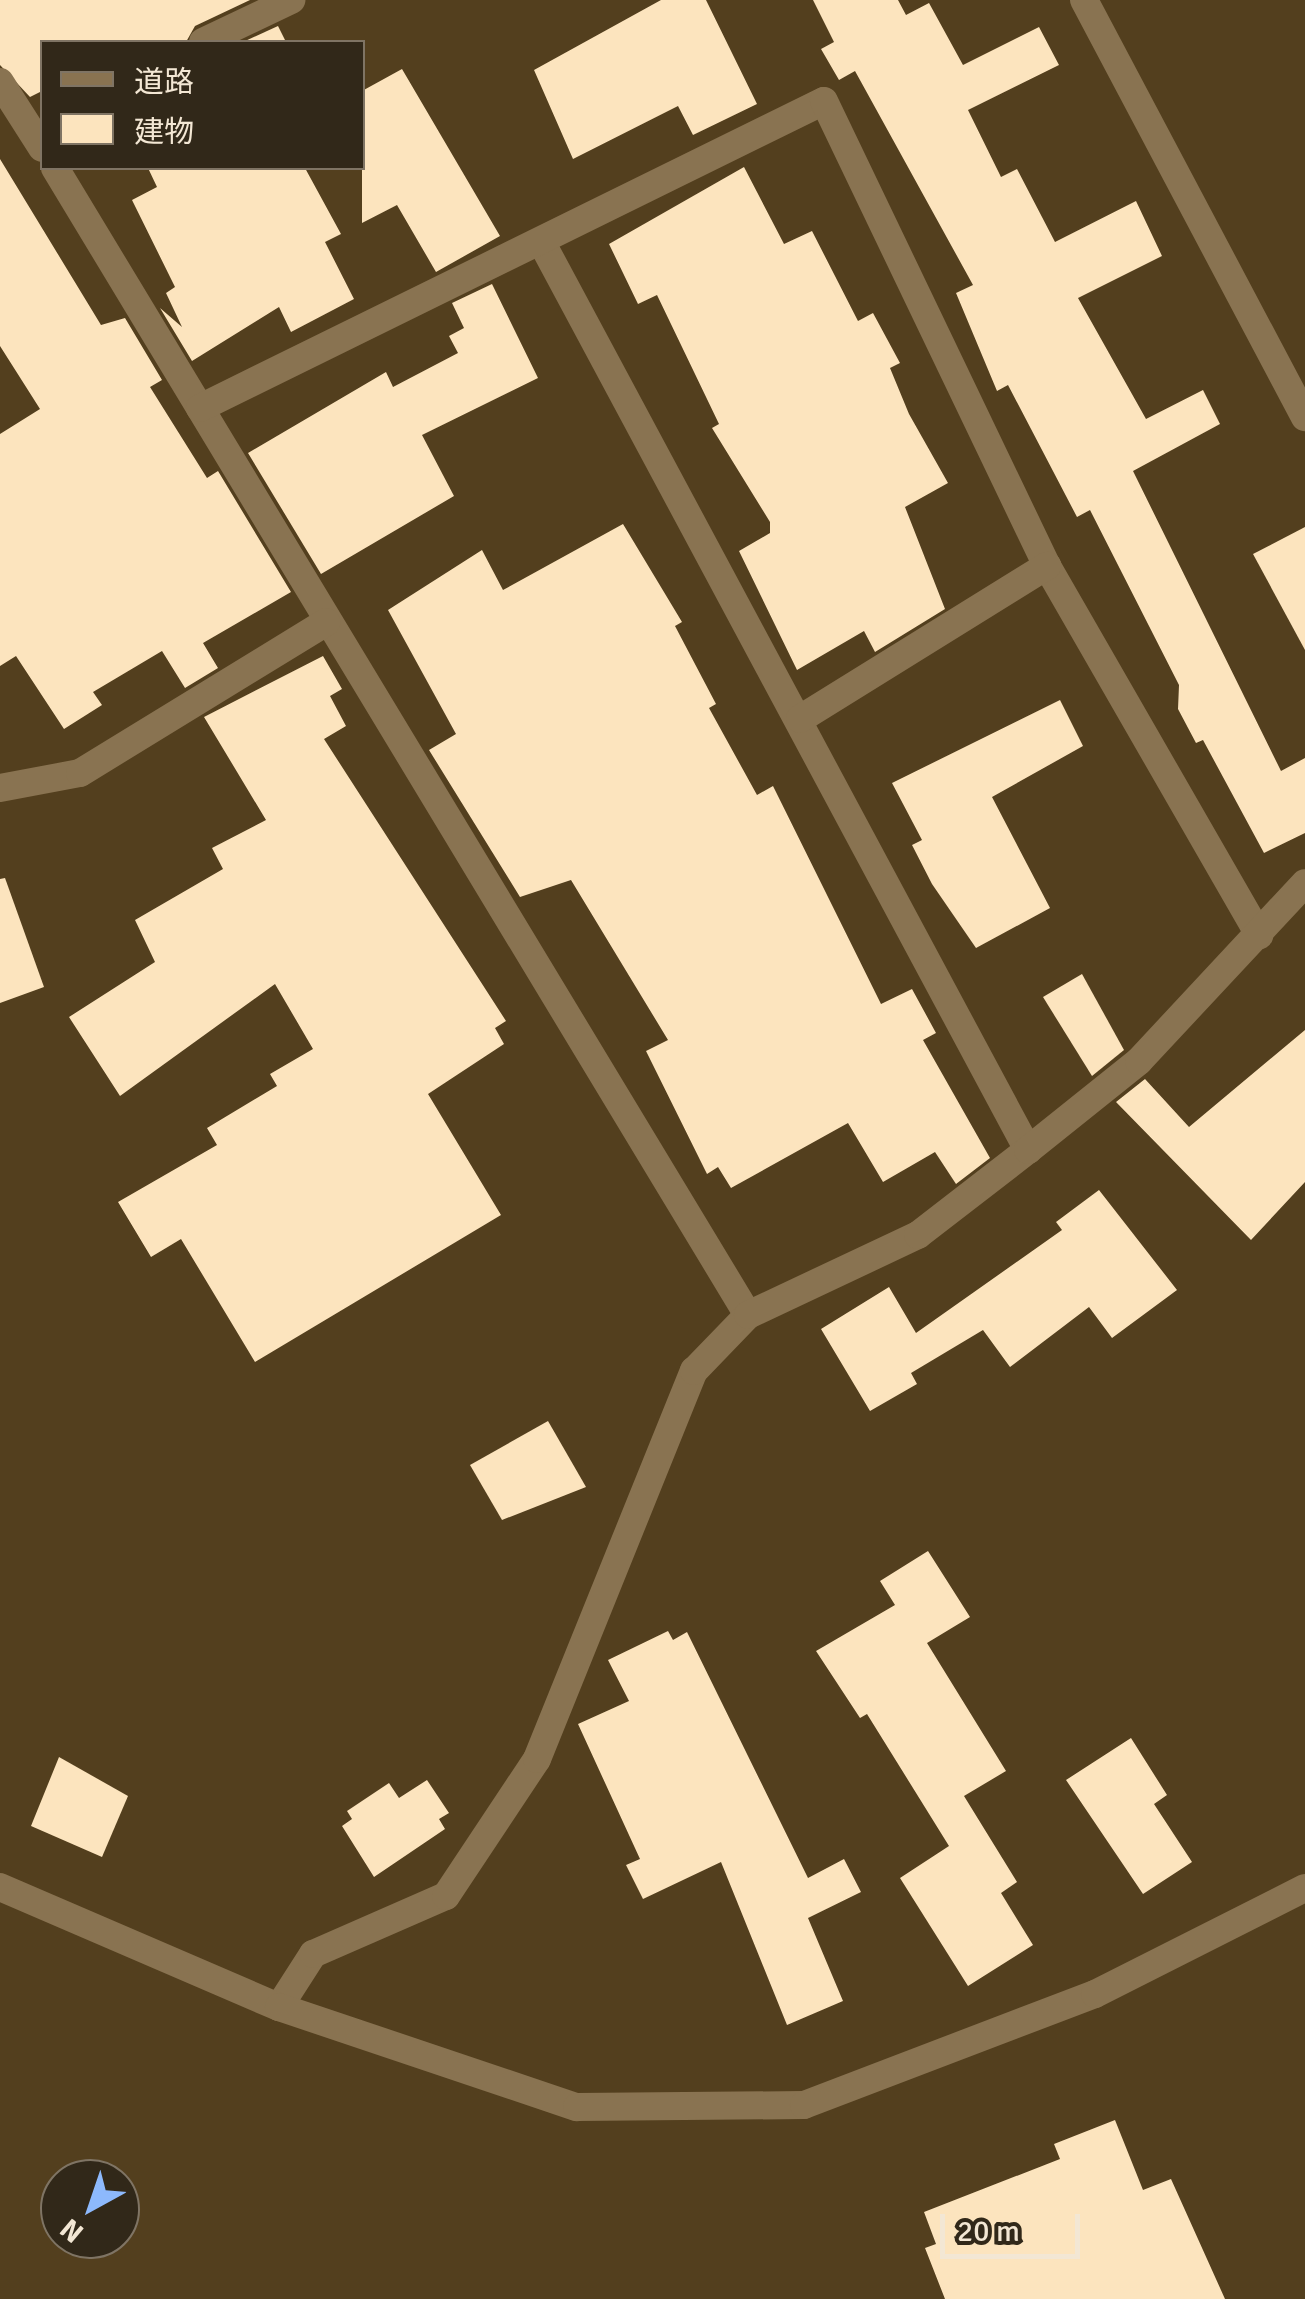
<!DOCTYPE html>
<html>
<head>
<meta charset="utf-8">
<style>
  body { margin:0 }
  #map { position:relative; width:1305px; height:2299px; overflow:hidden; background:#533f1e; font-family:Signika,"Noto Sans JP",sans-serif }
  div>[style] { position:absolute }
  .building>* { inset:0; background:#fce4be }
  .minor>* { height:28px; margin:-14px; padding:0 14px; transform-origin:14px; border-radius:14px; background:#897351 }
  .tertiary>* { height:28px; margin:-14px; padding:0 14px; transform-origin:14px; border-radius:14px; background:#897351 }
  span { translate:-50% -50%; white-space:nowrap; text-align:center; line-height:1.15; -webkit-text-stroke:10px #312819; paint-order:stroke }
  .legend { position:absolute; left:40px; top:40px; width:325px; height:130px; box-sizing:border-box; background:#312819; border:2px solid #7f7464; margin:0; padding:12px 18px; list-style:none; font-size:30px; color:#f3e7d4 }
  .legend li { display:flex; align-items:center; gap:20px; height:50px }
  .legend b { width:50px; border:2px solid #7f7464 }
  .north { position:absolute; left:40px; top:2159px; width:100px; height:100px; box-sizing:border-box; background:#312819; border:2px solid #7f7464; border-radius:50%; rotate:220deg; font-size:28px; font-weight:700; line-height:40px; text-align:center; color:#f3e7d4 }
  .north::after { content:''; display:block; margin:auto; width:35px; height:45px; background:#8db9fc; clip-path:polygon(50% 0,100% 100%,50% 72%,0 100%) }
  .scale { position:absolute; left:940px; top:2214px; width:140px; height:45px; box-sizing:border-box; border:5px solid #f3e7d4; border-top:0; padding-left:12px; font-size:30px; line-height:35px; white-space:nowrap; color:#f3e7d4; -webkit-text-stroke:8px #312819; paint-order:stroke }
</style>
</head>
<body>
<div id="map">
  <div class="building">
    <div style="clip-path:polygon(0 0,250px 0,195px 26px,186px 42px,42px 42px,42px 91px,30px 97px,0 65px)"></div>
    <div style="clip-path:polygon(661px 0,706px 0,757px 104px,693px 135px,678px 106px,573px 159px,534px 70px)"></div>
    <div style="clip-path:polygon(813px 0,898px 0,906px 15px,929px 3px,963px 65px,1039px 27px,1059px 65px,968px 110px,1001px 177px,1017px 169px,1055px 242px,1136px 201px,1162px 256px,1078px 298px,1146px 419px,1203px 390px,1220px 424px,1133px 471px,1281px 771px,1305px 758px,1305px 833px,1264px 853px,1203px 740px,1196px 743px,1178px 709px,1179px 685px,1090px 510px,1077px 517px,1008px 385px,997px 391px,956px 293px,973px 285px,855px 71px,839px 80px,821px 49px,834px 42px)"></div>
    <div style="clip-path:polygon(278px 26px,286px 42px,243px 42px)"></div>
    <div style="clip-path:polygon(402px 69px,500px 236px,436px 272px,397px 205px,362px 223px,362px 91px)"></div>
    <div style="clip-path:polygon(0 159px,101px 325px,125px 318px,162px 380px,150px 387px,207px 478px,218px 471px,291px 592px,203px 643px,218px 668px,185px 688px,162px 651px,93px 692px,102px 705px,64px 729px,16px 656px,0 666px,0 434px,40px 409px,0 346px)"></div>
    <div style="clip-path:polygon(744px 167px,784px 244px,812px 231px,858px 321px,873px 313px,900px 363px,890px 368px,909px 414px,948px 483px,905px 507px,945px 609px,875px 652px,864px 631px,797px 670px,739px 551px,770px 533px,770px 522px,712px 428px,719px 424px,657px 295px,638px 304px,609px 244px)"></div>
    <div style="clip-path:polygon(148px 168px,305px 168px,341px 234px,325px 242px,354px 299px,291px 332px,279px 307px,192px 361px,160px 308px,182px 327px,166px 293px,175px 287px,132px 200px,157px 187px)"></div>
    <div style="clip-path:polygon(492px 284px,538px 378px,422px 435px,454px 496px,321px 574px,248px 453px,386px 372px,393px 387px,458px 353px,449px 336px,464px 328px,452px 303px)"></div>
    <div style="clip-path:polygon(623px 524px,682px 622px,675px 626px,716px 704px,709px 708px,757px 795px,773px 786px,881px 1004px,912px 989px,936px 1033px,923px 1040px,990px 1158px,956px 1184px,935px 1152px,883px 1182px,848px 1123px,731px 1188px,718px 1167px,707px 1174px,646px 1051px,668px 1040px,571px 880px,520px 897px,429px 750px,456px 734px,388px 610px,482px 550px,503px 590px)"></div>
    <div style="clip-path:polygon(1305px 527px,1305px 650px,1253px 554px)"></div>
    <div style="clip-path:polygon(323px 656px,342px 689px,330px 696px,346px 726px,324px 739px,506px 1021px,495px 1028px,504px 1044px,428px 1094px,501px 1215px,255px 1362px,181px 1239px,151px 1257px,118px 1202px,217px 1145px,207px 1128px,277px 1086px,270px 1074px,313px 1049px,275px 984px,120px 1096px,69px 1017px,155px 962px,135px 920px,223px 869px,212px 848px,266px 820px,204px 717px)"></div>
    <div style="clip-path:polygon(1060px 700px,1083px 746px,992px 797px,1050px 908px,976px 948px,932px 884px,912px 845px,922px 840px,892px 783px)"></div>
    <div style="clip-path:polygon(5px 878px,44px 987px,0 1003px,0 879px)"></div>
    <div style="clip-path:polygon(1082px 974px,1124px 1050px,1092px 1076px,1043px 997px)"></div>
    <div style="clip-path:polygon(1305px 1030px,1305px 1182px,1251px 1240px,1116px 1102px,1145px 1079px,1189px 1127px)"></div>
    <div style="clip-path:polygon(1099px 1190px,1177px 1290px,1112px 1338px,1089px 1307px,1010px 1367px,983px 1330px,911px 1373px,917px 1384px,870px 1411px,821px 1329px,889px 1287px,916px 1333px,1062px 1230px,1056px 1222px)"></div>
    <div style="clip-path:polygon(548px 1421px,586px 1487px,502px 1520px,470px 1465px)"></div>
    <div style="clip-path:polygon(928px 1551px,970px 1617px,927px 1643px,1006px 1771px,964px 1796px,1017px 1882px,1001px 1893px,1033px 1945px,968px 1986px,900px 1878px,949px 1846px,867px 1714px,860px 1718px,816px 1651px,895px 1605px,880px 1581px)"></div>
    <div style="clip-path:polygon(668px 1631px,673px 1640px,687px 1632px,808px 1878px,844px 1859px,861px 1892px,808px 1918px,843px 2001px,787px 2025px,721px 1862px,643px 1899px,626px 1865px,640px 1859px,578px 1724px,629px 1701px,608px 1660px)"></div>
    <div style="clip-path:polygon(1131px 1738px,1167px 1795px,1154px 1804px,1192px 1862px,1143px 1894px,1066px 1780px)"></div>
    <div style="clip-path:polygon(59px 1757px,128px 1796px,102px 1857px,31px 1826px)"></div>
    <div style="clip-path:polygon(427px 1780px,449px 1813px,439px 1819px,445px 1829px,374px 1877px,342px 1826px,352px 1819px,347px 1811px,389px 1783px,399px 1798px)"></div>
    <div style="clip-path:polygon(1115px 2120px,1143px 2190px,1171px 2179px,1225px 2299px,945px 2299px,925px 2248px,936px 2244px,924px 2212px,1060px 2159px,1054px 2144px)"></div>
  </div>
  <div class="minor">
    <div style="left:1084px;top:0;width:472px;rotate:62.1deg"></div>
    <div style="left:203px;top:42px;width:98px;rotate:-25.5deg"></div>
    <div style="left:0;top:82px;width:78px;rotate:57.5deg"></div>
    <div style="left:55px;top:168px;width:1340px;rotate:58.86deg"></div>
    <div style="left:543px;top:245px;width:1027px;rotate:61.81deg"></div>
    <div style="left:200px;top:408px;width:695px;rotate:-26.2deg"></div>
    <div style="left:824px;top:101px;width:516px;rotate:64.38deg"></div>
    <div style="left:1047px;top:566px;width:426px;rotate:60.1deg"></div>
    <div style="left:800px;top:719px;width:291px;rotate:-31.8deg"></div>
    <div style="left:0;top:788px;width:81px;rotate:-10.6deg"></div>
    <div style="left:80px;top:773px;width:289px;rotate:-31.5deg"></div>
    <div style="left:279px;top:2007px;width:63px;rotate:-57.3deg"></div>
    <div style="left:313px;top:1954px;width:145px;rotate:-23.6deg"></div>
    <div style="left:446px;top:1896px;width:164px;rotate:-56.4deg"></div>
    <div style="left:537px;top:1759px;width:419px;rotate:-68deg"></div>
    <div style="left:694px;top:1371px;width:78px;rotate:-46deg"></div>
    <div style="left:748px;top:1315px;width:188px;rotate:-25.2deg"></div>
    <div style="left:918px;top:1235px;width:139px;rotate:-37.7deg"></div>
    <div style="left:1028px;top:1150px;width:142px;rotate:-38.7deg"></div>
    <div style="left:1139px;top:1061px;width:243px;rotate:-47deg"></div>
  </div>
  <div class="tertiary">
    <div style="left:0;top:1887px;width:304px;rotate:23.3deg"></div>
    <div style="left:279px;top:2007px;width:314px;rotate:18.6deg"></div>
    <div style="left:577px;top:2107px;width:227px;rotate:-0.5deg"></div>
    <div style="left:804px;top:2105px;width:311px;rotate:-20.9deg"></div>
    <div style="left:1095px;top:1994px;width:235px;rotate:-26.8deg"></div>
  </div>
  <ul class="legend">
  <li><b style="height:12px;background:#897351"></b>道路</li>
  <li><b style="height:28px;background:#fce4be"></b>建物</li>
  </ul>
  <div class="north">N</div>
  <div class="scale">20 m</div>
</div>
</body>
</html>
